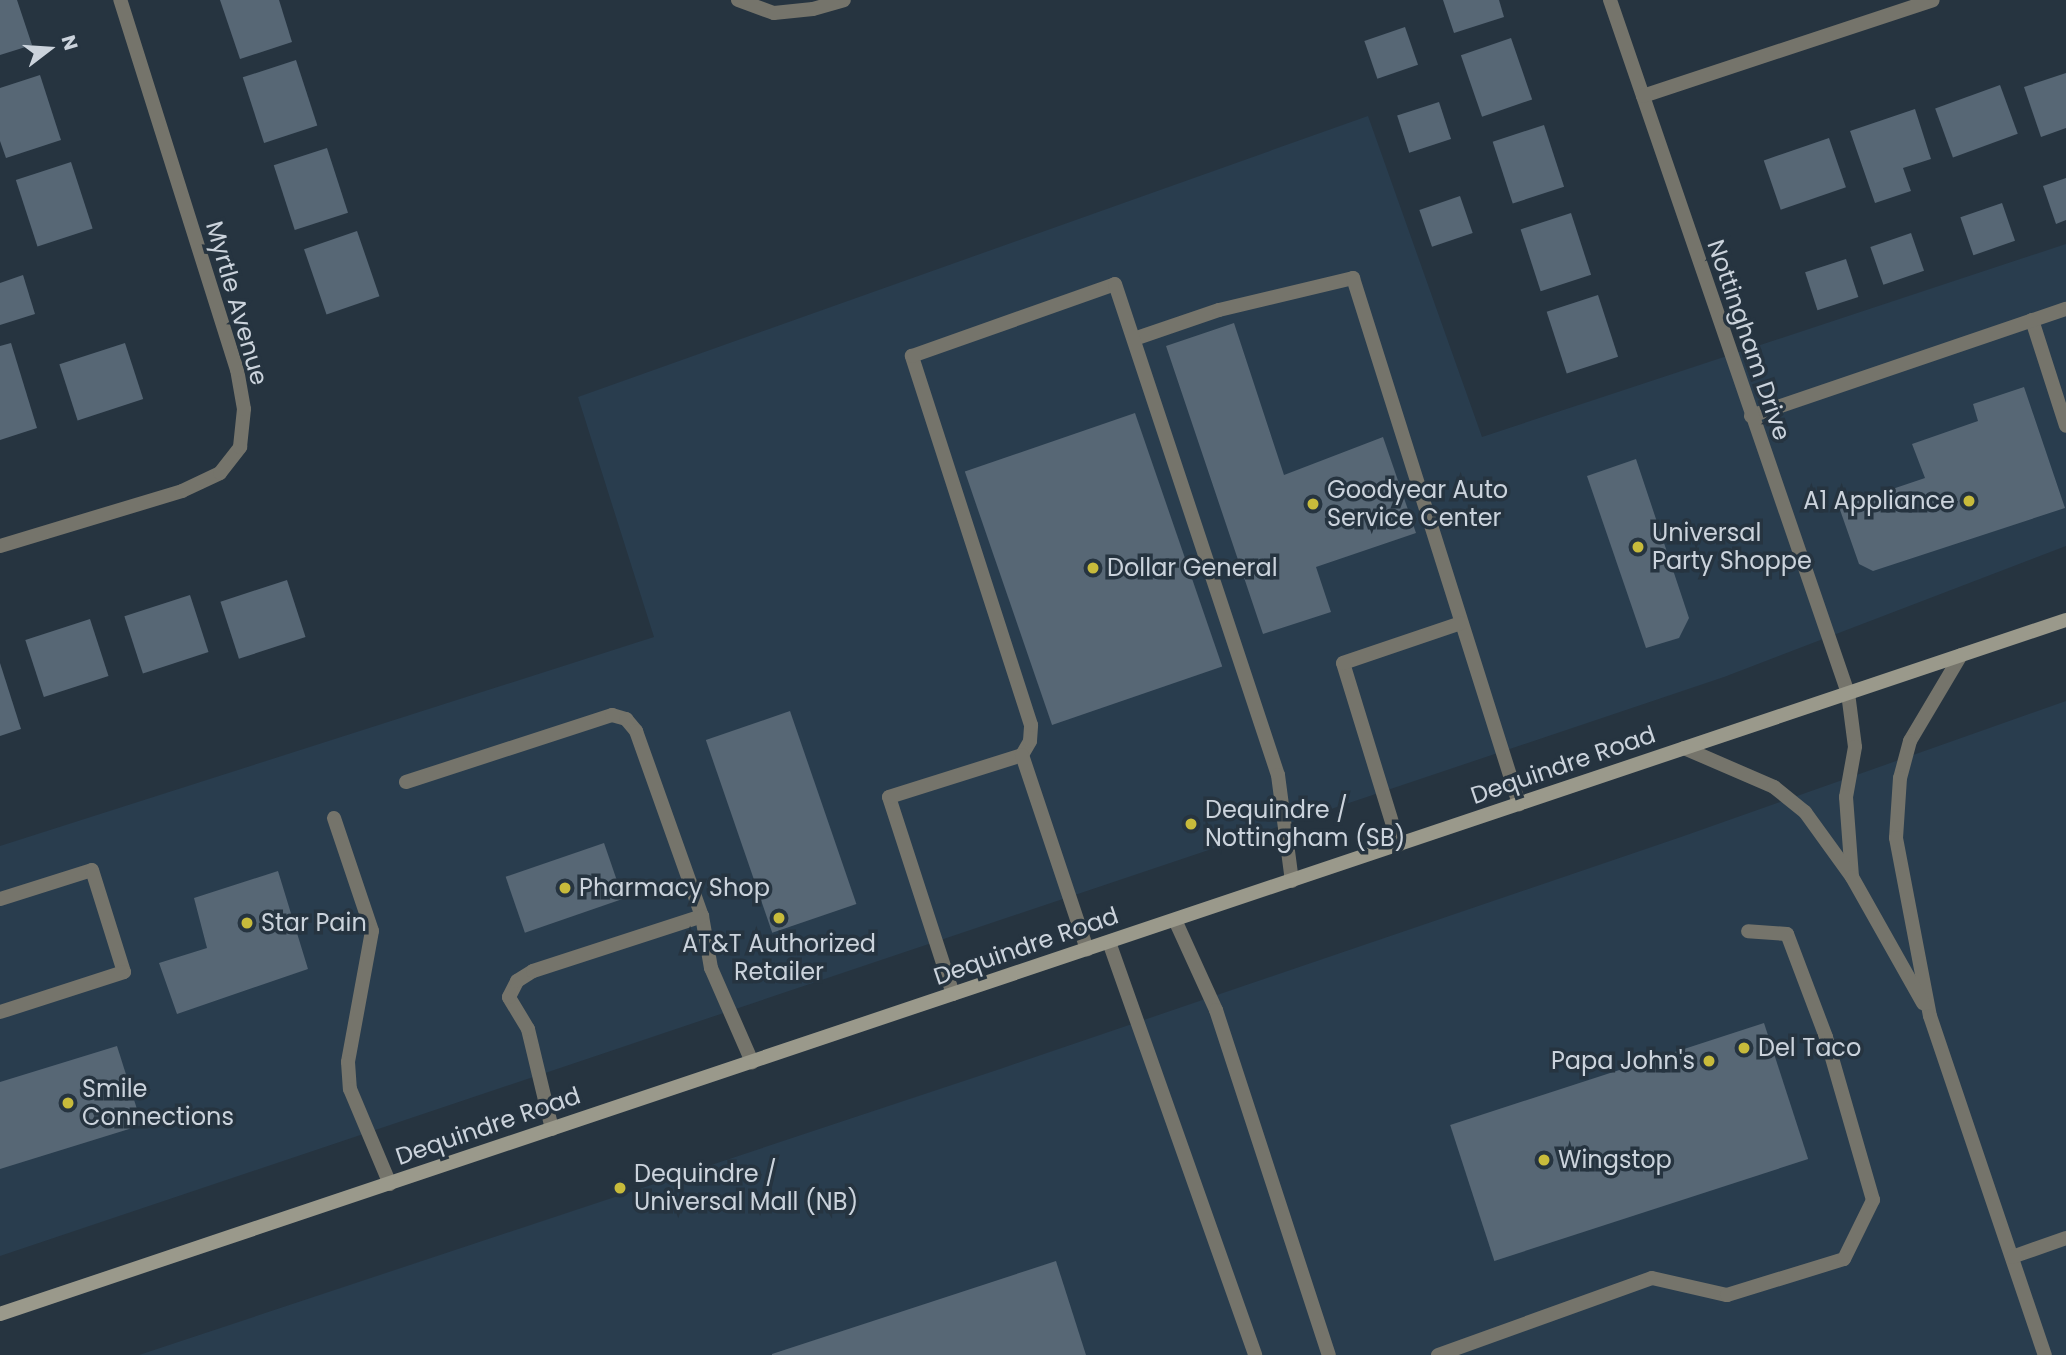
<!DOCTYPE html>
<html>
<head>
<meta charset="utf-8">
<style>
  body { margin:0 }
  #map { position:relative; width:2066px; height:1355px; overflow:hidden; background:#263440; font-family:Poppins,sans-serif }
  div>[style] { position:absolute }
  .built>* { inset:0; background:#293d4e }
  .building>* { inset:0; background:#576775; transform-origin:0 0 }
  .service>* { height:14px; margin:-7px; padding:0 7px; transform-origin:7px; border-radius:7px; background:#75746b }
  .minor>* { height:14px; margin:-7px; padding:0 7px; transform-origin:7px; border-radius:7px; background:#75746b }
  .secondary>* { height:14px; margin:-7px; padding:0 7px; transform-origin:7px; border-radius:7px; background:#9a998b }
  .dots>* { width:19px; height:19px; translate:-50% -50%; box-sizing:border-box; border:4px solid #263440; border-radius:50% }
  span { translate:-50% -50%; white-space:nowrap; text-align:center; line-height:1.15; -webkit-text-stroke:7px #263440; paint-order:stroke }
  .street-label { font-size:24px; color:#cbd3dc }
  .poi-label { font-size:24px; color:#cbd3dc }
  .left { translate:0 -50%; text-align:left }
  .right { translate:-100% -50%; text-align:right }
  .north { position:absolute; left:14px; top:14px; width:70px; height:70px; -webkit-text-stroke:5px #263440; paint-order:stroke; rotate:73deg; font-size:19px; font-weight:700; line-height:28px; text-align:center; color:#cbd3dc }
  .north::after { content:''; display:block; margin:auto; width:24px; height:32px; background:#cbd3dc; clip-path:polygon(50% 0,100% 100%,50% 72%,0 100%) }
</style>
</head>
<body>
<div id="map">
  <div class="built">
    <div style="clip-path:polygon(1368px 116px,1482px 437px,2066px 244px,2066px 546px,1724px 677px,0 1256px,0 846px,654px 637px,578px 397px)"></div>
    <div style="clip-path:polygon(2066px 701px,2066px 1355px,139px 1355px,1000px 1069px,1681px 837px)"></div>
  </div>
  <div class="building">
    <div style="clip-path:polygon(0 0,17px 0,32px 45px,0 55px)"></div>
    <div style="clip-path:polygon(220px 0,279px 0,292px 42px,240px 59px)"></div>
    <div style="clip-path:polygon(1443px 0,1499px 0,1504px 17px,1454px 33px)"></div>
    <div style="left:1405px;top:27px;width:40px;height:43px;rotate:71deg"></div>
    <div style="left:1511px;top:38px;width:65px;height:53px;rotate:71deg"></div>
    <div style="left:296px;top:60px;width:69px;height:56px;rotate:72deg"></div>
    <div style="clip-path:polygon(2066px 73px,2066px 128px,2041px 137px,2024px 87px)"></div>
    <div style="clip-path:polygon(40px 75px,61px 140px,6px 158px,0 141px,0 88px)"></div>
    <div style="left:2000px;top:85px;width:52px;height:69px;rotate:70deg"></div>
    <div style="left:1439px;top:102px;width:39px;height:44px;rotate:72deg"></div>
    <div style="clip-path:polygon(1915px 109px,1931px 159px,1903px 168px,1911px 191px,1875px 203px,1850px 131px)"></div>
    <div style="left:1544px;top:125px;width:65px;height:54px;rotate:72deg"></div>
    <div style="left:1829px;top:138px;width:52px;height:69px;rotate:71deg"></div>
    <div style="left:327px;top:148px;width:68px;height:56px;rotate:72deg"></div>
    <div style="left:71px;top:162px;width:70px;height:58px;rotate:72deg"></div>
    <div style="clip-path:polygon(2066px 178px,2066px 220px,2056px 224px,2043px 186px)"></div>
    <div style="left:1460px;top:196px;width:39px;height:43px;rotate:71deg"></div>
    <div style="left:2002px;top:203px;width:40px;height:44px;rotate:71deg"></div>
    <div style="left:1571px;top:213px;width:65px;height:53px;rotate:72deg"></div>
    <div style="left:357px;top:231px;width:69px;height:56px;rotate:71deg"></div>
    <div style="left:1911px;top:233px;width:40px;height:43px;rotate:71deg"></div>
    <div style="left:1846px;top:259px;width:40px;height:43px;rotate:72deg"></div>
    <div style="clip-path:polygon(23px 275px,35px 314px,0 325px,0 283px)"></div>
    <div style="left:1598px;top:295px;width:65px;height:54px;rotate:72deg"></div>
    <div style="clip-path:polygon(1234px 323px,1284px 475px,1383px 437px,1416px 533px,1316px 567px,1331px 612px,1263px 634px,1166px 346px)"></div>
    <div style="clip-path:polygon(11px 343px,37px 428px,0 440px,0 346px)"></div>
    <div style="left:125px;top:343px;width:59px;height:69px;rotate:72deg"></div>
    <div style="clip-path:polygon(2024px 387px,2065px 508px,1873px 571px,1859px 564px,1839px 507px,1925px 478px,1912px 444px,1978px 421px,1973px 404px)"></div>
    <div style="left:1135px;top:413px;width:268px;height:180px;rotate:71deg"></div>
    <div style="clip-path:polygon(1636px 459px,1689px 618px,1679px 638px,1646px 648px,1587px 476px)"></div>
    <div style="left:287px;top:580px;width:60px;height:70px;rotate:72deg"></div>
    <div style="left:190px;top:595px;width:60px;height:69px;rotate:72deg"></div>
    <div style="left:90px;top:619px;width:60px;height:68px;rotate:72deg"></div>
    <div style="clip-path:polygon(0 663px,21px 729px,0 736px)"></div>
    <div style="left:790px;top:711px;width:204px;height:89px;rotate:71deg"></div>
    <div style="left:604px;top:843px;width:59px;height:104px;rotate:71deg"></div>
    <div style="clip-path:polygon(278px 871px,308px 969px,177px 1014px,159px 963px,207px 948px,194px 898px)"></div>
    <div style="left:1764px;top:1023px;width:143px;height:330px;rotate:72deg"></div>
    <div style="clip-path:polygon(117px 1046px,142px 1125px,0 1169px,0 1082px)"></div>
    <div style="clip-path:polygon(1056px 1261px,1086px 1355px,772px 1355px,772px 1354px)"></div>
  </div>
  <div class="service">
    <div style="left:2032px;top:320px;width:111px;rotate:72.2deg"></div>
    <div style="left:1134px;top:339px;width:90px;rotate:-18.8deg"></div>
    <div style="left:1219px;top:310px;width:138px;rotate:-13.4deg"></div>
    <div style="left:1353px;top:278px;width:552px;rotate:72.48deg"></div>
    <div style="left:1751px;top:416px;width:333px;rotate:-18.8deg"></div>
    <div style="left:1961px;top:655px;width:100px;rotate:120.7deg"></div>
    <div style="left:1910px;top:741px;width:38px;rotate:105deg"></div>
    <div style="left:1900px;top:778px;width:60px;rotate:93.8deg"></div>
    <div style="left:1896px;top:838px;width:181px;rotate:79.2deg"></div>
    <div style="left:1930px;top:1016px;width:358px;rotate:71.3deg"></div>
    <div style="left:1848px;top:693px;width:54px;rotate:82.6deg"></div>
    <div style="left:1855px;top:747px;width:51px;rotate:100.2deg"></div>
    <div style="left:1846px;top:797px;width:80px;rotate:85.7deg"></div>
    <div style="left:1684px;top:748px;width:98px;rotate:23.4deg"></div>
    <div style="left:1774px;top:787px;width:40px;rotate:39deg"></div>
    <div style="left:1805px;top:812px;width:80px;rotate:54.1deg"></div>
    <div style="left:1852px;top:877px;width:145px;rotate:60.6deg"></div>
    <div style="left:1022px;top:755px;width:16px;rotate:-60deg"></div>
    <div style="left:1030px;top:741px;width:16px;rotate:-86deg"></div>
    <div style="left:1031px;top:725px;width:388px;rotate:-107.9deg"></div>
    <div style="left:912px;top:356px;width:215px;rotate:-19.5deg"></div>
    <div style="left:1115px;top:284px;width:517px;rotate:71.64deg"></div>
    <div style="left:1278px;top:775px;width:107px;rotate:82.5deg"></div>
    <div style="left:406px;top:782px;width:217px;rotate:-18deg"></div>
    <div style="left:612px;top:715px;width:15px;rotate:16deg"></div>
    <div style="left:626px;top:719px;width:16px;rotate:50deg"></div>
    <div style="left:636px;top:731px;width:196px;rotate:70.4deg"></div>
    <div style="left:702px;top:916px;width:53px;rotate:80.2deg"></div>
    <div style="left:711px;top:968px;width:103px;rotate:66.4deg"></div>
    <div style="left:334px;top:818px;width:119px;rotate:71.4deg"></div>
    <div style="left:372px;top:931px;width:133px;rotate:100.4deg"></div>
    <div style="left:348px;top:1062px;width:27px;rotate:86deg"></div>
    <div style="left:350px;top:1089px;width:103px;rotate:67.2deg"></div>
    <div style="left:1399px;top:845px;width:190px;rotate:-107.1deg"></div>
    <div style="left:1343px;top:663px;width:125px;rotate:-18.7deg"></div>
    <div style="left:0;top:899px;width:96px;rotate:-17.5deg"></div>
    <div style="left:92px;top:870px;width:107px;rotate:72.6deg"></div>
    <div style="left:124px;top:972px;width:130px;rotate:162.1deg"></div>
    <div style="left:1175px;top:920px;width:99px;rotate:65.5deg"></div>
    <div style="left:1216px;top:1010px;width:363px;rotate:71.9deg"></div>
    <div style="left:1109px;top:942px;width:438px;rotate:70.5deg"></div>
    <div style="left:953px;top:994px;width:207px;rotate:-108deg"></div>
    <div style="left:889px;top:797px;width:139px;rotate:-17.5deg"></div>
    <div style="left:1022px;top:755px;width:205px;rotate:71.5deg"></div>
    <div style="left:552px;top:1129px;width:103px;rotate:-103.5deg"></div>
    <div style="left:528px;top:1029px;width:37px;rotate:-121deg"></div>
    <div style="left:509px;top:997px;width:18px;rotate:-63deg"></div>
    <div style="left:517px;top:981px;width:19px;rotate:-32deg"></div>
    <div style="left:533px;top:971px;width:178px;rotate:-18deg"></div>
    <div style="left:2012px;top:1257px;width:57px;rotate:-19.4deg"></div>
    <div style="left:1438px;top:1355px;width:227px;rotate:-19.8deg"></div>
    <div style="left:1652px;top:1278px;width:77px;rotate:12.8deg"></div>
    <div style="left:1727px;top:1295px;width:122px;rotate:-17.1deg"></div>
    <div style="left:1844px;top:1259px;width:66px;rotate:-63.8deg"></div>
    <div style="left:1873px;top:1200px;width:170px;rotate:-106.1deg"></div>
    <div style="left:1826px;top:1037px;width:110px;rotate:-110.7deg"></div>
    <div style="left:1787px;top:934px;width:39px;rotate:-176deg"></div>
  </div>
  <div class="minor">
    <div style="left:738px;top:0;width:38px;rotate:20deg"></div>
    <div style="left:774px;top:13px;width:39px;rotate:-6deg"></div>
    <div style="left:813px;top:9px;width:32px;rotate:-16deg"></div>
    <div style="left:1610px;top:0;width:733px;rotate:71.05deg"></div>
    <div style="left:1643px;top:96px;width:305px;rotate:-18.3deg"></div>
    <div style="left:0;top:546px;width:190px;rotate:-16.8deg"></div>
    <div style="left:182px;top:491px;width:42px;rotate:-25.3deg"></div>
    <div style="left:220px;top:473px;width:33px;rotate:-52deg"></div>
    <div style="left:240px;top:447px;width:38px;rotate:-84deg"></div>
    <div style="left:244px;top:409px;width:40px;rotate:-100deg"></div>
    <div style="left:237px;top:370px;width:388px;rotate:-107.5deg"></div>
  </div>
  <div class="secondary">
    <div style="left:0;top:1314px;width:2179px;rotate:-18.57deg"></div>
  </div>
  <div class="dots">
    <div style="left:1969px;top:501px;background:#c8bb3b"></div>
    <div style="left:1313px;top:504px;background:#c8bb3b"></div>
    <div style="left:1638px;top:547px;background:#c8bb3b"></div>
    <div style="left:1093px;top:568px;background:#c8bb3b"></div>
    <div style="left:1191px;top:824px;background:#c8bb3b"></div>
    <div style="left:565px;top:888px;background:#c8bb3b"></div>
    <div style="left:779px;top:918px;background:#c8bb3b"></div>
    <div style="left:247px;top:923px;background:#c8bb3b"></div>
    <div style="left:1744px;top:1048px;background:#c8bb3b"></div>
    <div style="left:1709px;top:1061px;background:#c8bb3b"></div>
    <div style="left:68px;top:1103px;background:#c8bb3b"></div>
    <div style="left:1544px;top:1160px;background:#c8bb3b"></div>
    <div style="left:620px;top:1188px;background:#c8bb3b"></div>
  </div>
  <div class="street-label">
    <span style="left:237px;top:303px;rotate:74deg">Myrtle Avenue</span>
    <span style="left:1749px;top:340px;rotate:71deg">Nottingham Drive</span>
    <span style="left:1563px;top:765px;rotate:-19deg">Dequindre Road</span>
    <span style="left:1026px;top:946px;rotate:-19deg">Dequindre Road</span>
    <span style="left:488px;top:1126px;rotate:-19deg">Dequindre Road</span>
  </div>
  <div class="poi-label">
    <span class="left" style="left:1327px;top:504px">Goodyear Auto<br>Service Center</span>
    <span class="right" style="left:1955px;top:501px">A1 Appliance</span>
    <span class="left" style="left:1652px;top:547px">Universal<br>Party Shoppe</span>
    <span class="left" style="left:1107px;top:568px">Dollar General</span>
    <span class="left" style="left:1205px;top:824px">Dequindre /<br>Nottingham (SB)</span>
    <span class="left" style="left:579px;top:888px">Pharmacy Shop</span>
    <span class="left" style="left:261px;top:923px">Star Pain</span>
    <span style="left:779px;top:958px">AT&amp;T Authorized<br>Retailer</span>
    <span class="left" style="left:1758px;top:1048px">Del Taco</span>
    <span class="right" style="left:1695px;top:1061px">Papa John's</span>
    <span class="left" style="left:82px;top:1103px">Smile<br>Connections</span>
    <span class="left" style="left:1558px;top:1160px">Wingstop</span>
    <span class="left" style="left:634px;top:1188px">Dequindre /<br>Universal Mall (NB)</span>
  </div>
  <div class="north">N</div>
</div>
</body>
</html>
